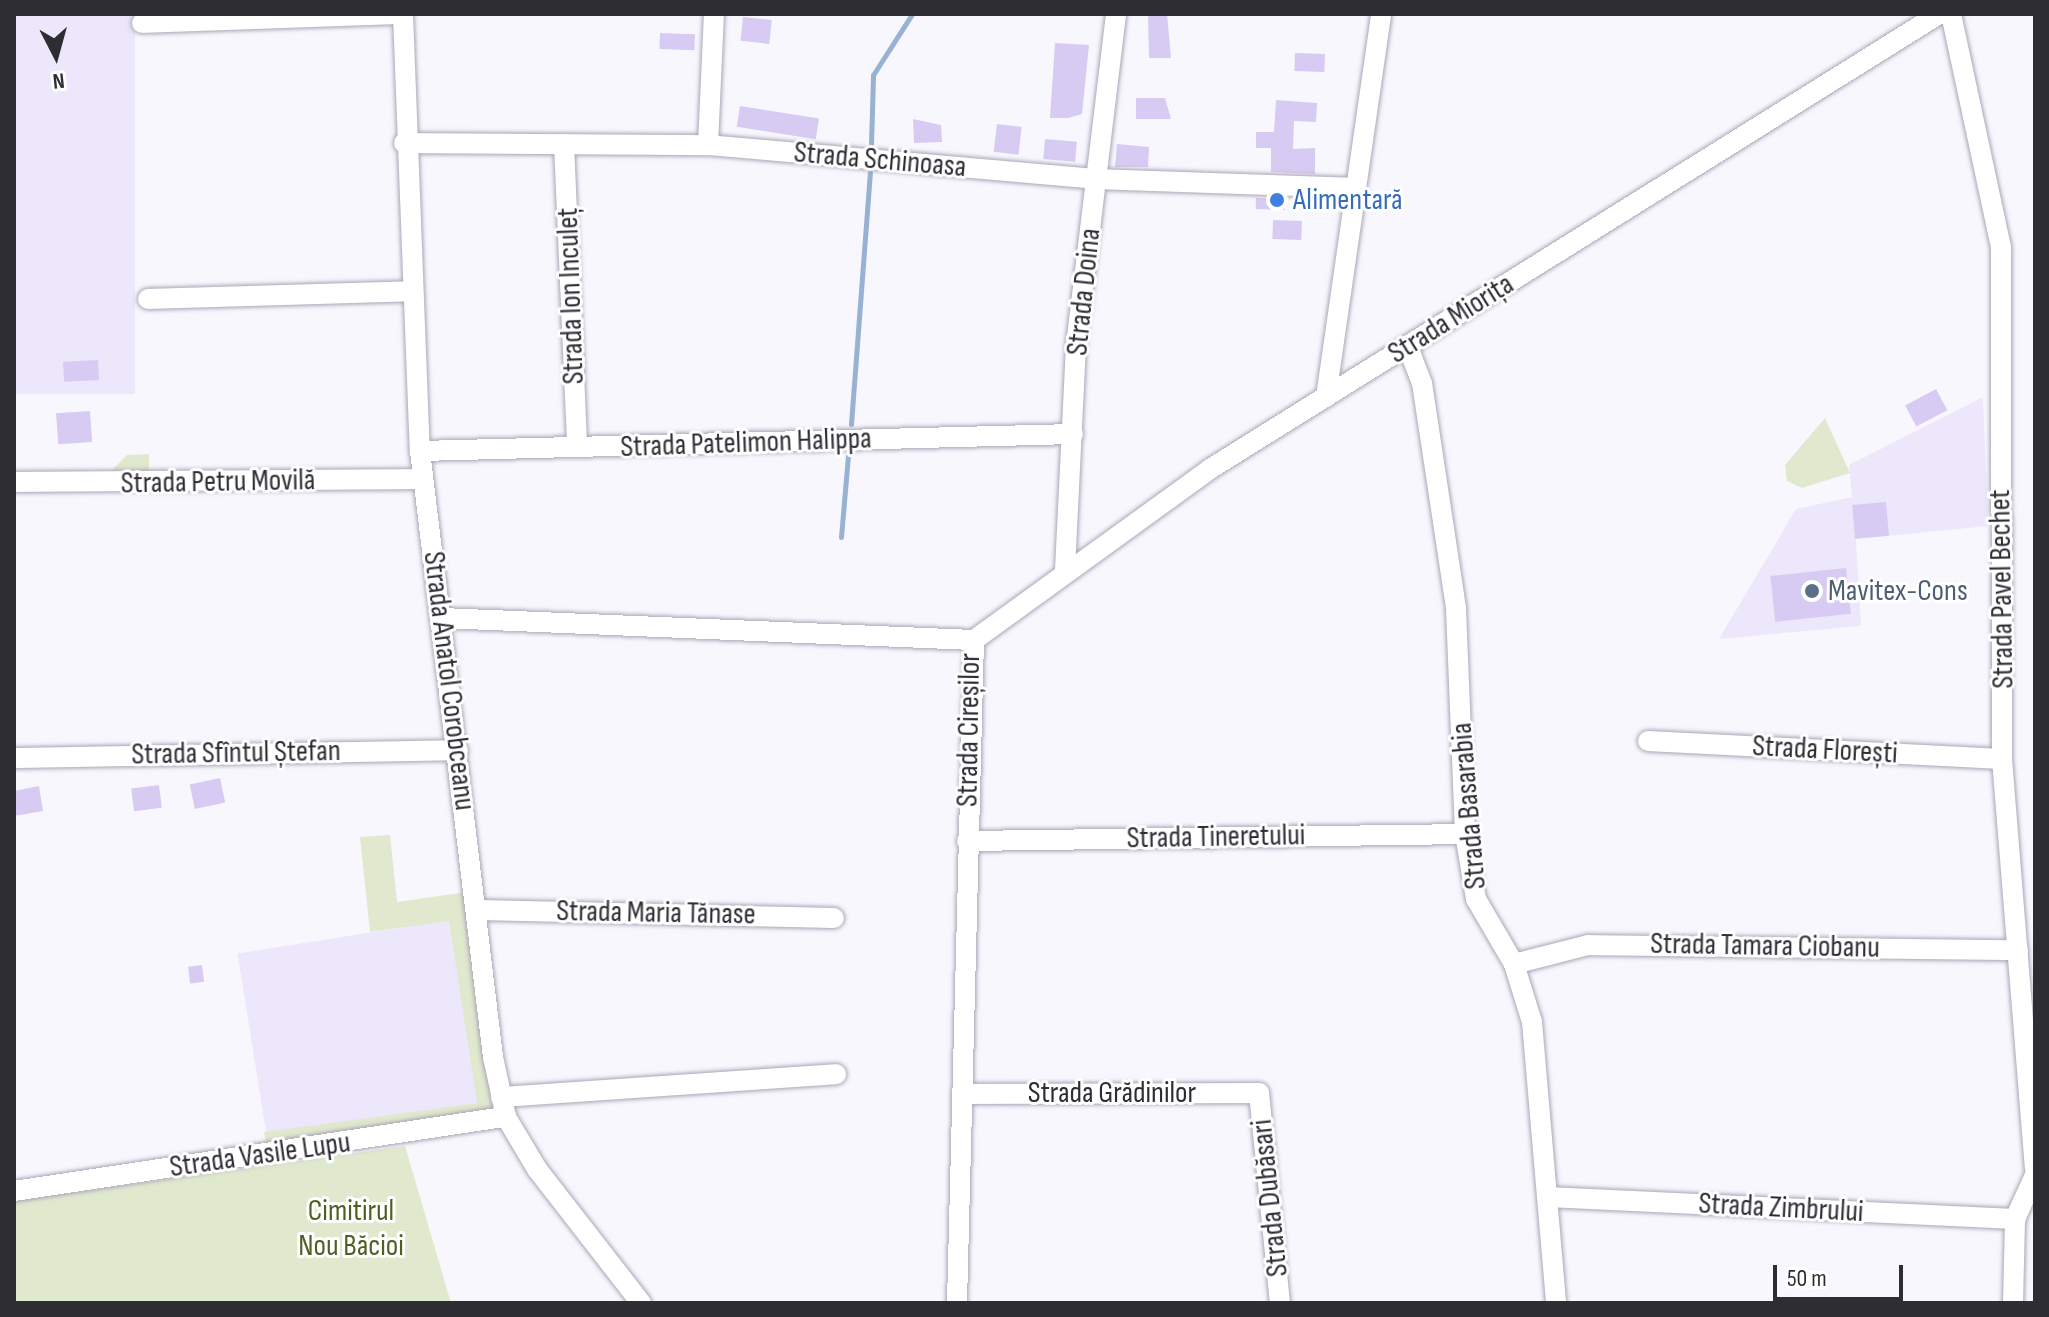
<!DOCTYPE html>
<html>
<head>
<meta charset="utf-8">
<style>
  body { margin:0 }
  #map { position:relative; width:2049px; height:1317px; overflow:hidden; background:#f9f7fe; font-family:"Sofia Sans Condensed",sans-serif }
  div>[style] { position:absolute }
  .built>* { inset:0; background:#ede7fb; transform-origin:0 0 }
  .green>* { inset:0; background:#e0e9ce }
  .stream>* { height:5px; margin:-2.5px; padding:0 2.5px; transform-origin:2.5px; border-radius:2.5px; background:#97b2d3 }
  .building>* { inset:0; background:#d7cbf3; transform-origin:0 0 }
  .roads { filter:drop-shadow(0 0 2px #aba6b7) drop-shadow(0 0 2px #aba6b7) }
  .street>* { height:20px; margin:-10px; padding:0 10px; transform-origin:10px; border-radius:10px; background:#fff }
  .dots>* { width:22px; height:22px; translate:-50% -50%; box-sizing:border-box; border:4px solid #fff; border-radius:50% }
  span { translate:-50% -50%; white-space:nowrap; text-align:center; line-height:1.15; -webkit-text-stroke:6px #fff; paint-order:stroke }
  .street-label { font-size:30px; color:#2f2d34 }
  .shop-label { font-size:30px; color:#366cbe }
  .left { translate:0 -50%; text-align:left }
  .service-label { font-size:30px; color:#4e5e75 }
  .park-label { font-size:30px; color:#4f5f23 }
  .frame { position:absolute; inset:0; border:16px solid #2f2d34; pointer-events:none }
  .north { position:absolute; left:16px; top:16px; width:80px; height:80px; -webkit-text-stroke:6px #fff; paint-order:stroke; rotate:174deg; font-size:22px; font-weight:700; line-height:32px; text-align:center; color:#2f2d34 }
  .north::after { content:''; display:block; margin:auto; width:28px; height:36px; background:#2f2d34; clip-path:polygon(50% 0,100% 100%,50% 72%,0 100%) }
  .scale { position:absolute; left:1773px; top:1265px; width:130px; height:36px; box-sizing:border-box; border:4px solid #2f2d34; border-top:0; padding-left:10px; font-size:24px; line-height:28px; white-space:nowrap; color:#2f2d34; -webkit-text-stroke:6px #fff; paint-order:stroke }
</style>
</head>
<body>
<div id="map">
  <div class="built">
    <div style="left:14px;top:14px;width:121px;height:380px"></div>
    <div style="clip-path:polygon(1983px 397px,1988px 526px,1856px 539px,1861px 626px,1719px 639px,1796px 509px,1852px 497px,1849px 465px)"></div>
    <div style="left:449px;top:920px;width:185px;height:214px;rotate:81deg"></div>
  </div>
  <div class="green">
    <div style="clip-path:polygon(1825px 418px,1850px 473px,1802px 488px,1787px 481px,1785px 465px)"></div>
    <div style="clip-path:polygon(149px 454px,149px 472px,111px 471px,127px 455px)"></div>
    <div style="clip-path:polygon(390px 835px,397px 902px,467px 892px,496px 1112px,267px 1147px,264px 1132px,477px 1103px,449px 921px,370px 932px,360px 837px)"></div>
    <div style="clip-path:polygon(405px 1146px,451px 1303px,14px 1303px,14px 1201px)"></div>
  </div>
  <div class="stream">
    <div style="left:871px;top:144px;width:69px;rotate:-88.3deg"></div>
    <div style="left:873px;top:75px;width:72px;rotate:-57.4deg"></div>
    <div style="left:851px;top:424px;width:253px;rotate:-85.7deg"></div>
    <div style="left:841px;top:537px;width:81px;rotate:-85.1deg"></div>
  </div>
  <div class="building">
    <div style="clip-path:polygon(1148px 14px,1167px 14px,1171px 58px,1149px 58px)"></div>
    <div style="left:743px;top:17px;width:29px;height:24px;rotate:6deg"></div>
    <div style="left:660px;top:33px;width:35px;height:16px;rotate:2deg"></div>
    <div style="clip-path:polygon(1055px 43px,1089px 45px,1082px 114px,1068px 118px,1050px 118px)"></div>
    <div style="left:1295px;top:53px;width:30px;height:18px;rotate:2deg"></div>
    <div style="clip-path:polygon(1136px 98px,1165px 98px,1171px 119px,1136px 119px)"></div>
    <div style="clip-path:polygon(1276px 100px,1317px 103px,1316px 122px,1294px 121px,1293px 149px,1315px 148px,1315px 174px,1271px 172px,1271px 148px,1256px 148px,1256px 132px,1274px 132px)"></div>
    <div style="left:740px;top:106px;width:80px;height:21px;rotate:9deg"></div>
    <div style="clip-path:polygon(913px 119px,941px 125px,942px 142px,914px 143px)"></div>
    <div style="left:997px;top:124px;width:25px;height:28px;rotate:7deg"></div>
    <div style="left:1045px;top:139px;width:32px;height:20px;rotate:5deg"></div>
    <div style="clip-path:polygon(1117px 144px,1149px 147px,1148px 167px,1115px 167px)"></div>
    <div style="left:1256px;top:198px;width:29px;height:11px;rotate:2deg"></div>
    <div style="left:1273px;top:220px;width:29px;height:19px;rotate:2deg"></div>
    <div style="left:98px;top:360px;width:20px;height:35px;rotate:87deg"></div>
    <div style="left:1936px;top:389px;width:24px;height:35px;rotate:62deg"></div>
    <div style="left:90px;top:411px;width:31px;height:34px;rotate:86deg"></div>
    <div style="left:1886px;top:502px;width:34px;height:34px;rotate:85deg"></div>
    <div style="left:1846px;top:568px;width:46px;height:76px;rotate:84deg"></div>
    <div style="left:220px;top:778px;width:25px;height:31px;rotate:78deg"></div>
    <div style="left:159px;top:785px;width:23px;height:28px;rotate:83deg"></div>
    <div style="clip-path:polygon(39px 786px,43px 811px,14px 816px,14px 791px)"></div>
    <div style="left:202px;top:965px;width:17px;height:14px;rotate:83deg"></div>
  </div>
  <div class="roads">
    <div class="street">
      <div style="left:403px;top:14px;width:437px;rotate:87.8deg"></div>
      <div style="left:420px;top:451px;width:610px;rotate:83.13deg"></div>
      <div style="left:493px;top:1057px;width:61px;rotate:77.8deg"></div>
      <div style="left:506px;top:1117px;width:61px;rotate:59.2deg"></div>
      <div style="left:537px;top:1169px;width:170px;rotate:52.2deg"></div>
      <div style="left:1951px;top:14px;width:238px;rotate:77.9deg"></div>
      <div style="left:2001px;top:247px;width:512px;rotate:89.89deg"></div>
      <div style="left:2002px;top:759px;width:411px;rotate:85.4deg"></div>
      <div style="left:142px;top:23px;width:261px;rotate:-2deg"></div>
      <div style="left:404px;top:143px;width:304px;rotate:0.4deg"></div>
      <div style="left:708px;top:145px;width:390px;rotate:5deg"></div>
      <div style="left:1097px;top:179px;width:258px;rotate:2deg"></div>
      <div style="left:564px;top:144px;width:303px;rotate:87.5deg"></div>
      <div style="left:708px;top:145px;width:131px;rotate:-87.4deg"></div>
      <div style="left:148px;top:299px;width:262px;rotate:-1.7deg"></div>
      <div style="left:1408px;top:347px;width:39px;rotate:69deg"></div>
      <div style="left:1422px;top:383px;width:229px;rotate:81.4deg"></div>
      <div style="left:1456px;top:609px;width:225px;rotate:87.7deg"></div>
      <div style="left:1465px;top:834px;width:66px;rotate:80.4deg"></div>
      <div style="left:1476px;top:899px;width:75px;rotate:59.7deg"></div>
      <div style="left:1514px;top:964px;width:61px;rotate:72.8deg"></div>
      <div style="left:1532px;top:1022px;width:282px;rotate:85.1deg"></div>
      <div style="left:1326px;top:397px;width:387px;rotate:-81.8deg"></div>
      <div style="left:420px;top:451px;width:653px;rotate:-1.49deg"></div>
      <div style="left:14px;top:482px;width:409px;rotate:-0.4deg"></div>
      <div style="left:1065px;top:570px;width:225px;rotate:-87.2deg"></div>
      <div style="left:1076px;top:345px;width:333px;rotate:-83.1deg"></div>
      <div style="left:442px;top:618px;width:532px;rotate:2.37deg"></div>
      <div style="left:974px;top:640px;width:291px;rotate:-35.9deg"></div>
      <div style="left:1210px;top:469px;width:859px;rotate:-31.97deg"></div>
      <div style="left:1648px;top:741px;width:354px;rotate:2.9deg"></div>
      <div style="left:14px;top:758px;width:444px;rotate:-1deg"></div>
      <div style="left:967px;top:841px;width:498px;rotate:-0.8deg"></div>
      <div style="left:478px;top:910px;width:356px;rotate:1.3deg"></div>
      <div style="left:1514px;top:964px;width:76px;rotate:-14.4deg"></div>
      <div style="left:1588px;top:945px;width:430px;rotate:0.7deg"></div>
      <div style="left:964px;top:1094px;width:295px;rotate:-0.2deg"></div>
      <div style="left:1259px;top:1093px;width:211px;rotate:84.3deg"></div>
      <div style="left:501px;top:1097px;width:336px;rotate:-3.9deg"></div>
      <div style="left:14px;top:1191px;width:498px;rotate:-8.6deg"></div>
      <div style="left:1547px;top:1197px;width:469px;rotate:2.7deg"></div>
      <div style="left:957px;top:1303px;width:663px;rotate:-88.53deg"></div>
      <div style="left:2013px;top:1303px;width:84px;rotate:-88.6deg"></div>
      <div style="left:2015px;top:1219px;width:48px;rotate:-65.6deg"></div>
    </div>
  </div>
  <div class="dots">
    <div style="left:1277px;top:200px;background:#3f7fe0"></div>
    <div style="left:1812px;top:591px;background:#5c6f8a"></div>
  </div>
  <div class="street-label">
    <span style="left:880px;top:160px;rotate:5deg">Strada Schinoasa</span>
    <span style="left:1084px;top:292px;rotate:-84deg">Strada Doina</span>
    <span style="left:571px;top:296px;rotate:-92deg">Strada Ion Inculeț</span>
    <span style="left:1451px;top:319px;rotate:-32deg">Strada Miorița</span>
    <span style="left:746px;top:443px;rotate:-2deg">Strada Patelimon Halippa</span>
    <span style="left:218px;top:482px;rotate:-1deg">Strada Petru Movilă</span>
    <span style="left:2002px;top:589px;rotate:-91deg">Strada Pavel Bechet</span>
    <span style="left:449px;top:681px;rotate:83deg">Strada Anatol Corobceanu</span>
    <span style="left:969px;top:730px;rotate:-89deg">Strada Cireșilor</span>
    <span style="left:1825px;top:750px;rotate:3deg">Strada Florești</span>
    <span style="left:236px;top:753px;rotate:-1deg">Strada Sfîntul Ștefan</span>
    <span style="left:1469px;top:806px;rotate:-95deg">Strada Basarabia</span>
    <span style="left:1216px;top:837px;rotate:-1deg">Strada Tineretului</span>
    <span style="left:656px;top:913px;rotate:1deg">Strada Maria Tănase</span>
    <span style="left:1765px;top:946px;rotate:1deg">Strada Tamara Ciobanu</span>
    <span style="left:1112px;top:1093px">Strada Grădinilor</span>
    <span style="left:260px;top:1155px;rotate:-8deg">Strada Vasile Lupu</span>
    <span style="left:1270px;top:1198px;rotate:-96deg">Strada Dubăsari</span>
    <span style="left:1781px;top:1208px;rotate:3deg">Strada Zimbrului</span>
  </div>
  <div class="shop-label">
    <span class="left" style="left:1293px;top:200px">Alimentară</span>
  </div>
  <div class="service-label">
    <span class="left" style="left:1828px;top:591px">Mavitex-Cons</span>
  </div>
  <div class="park-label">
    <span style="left:351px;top:1228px">Cimitirul<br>Nou Băcioi</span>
  </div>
  <div class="frame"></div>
  <div class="north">N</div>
  <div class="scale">50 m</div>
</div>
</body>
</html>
